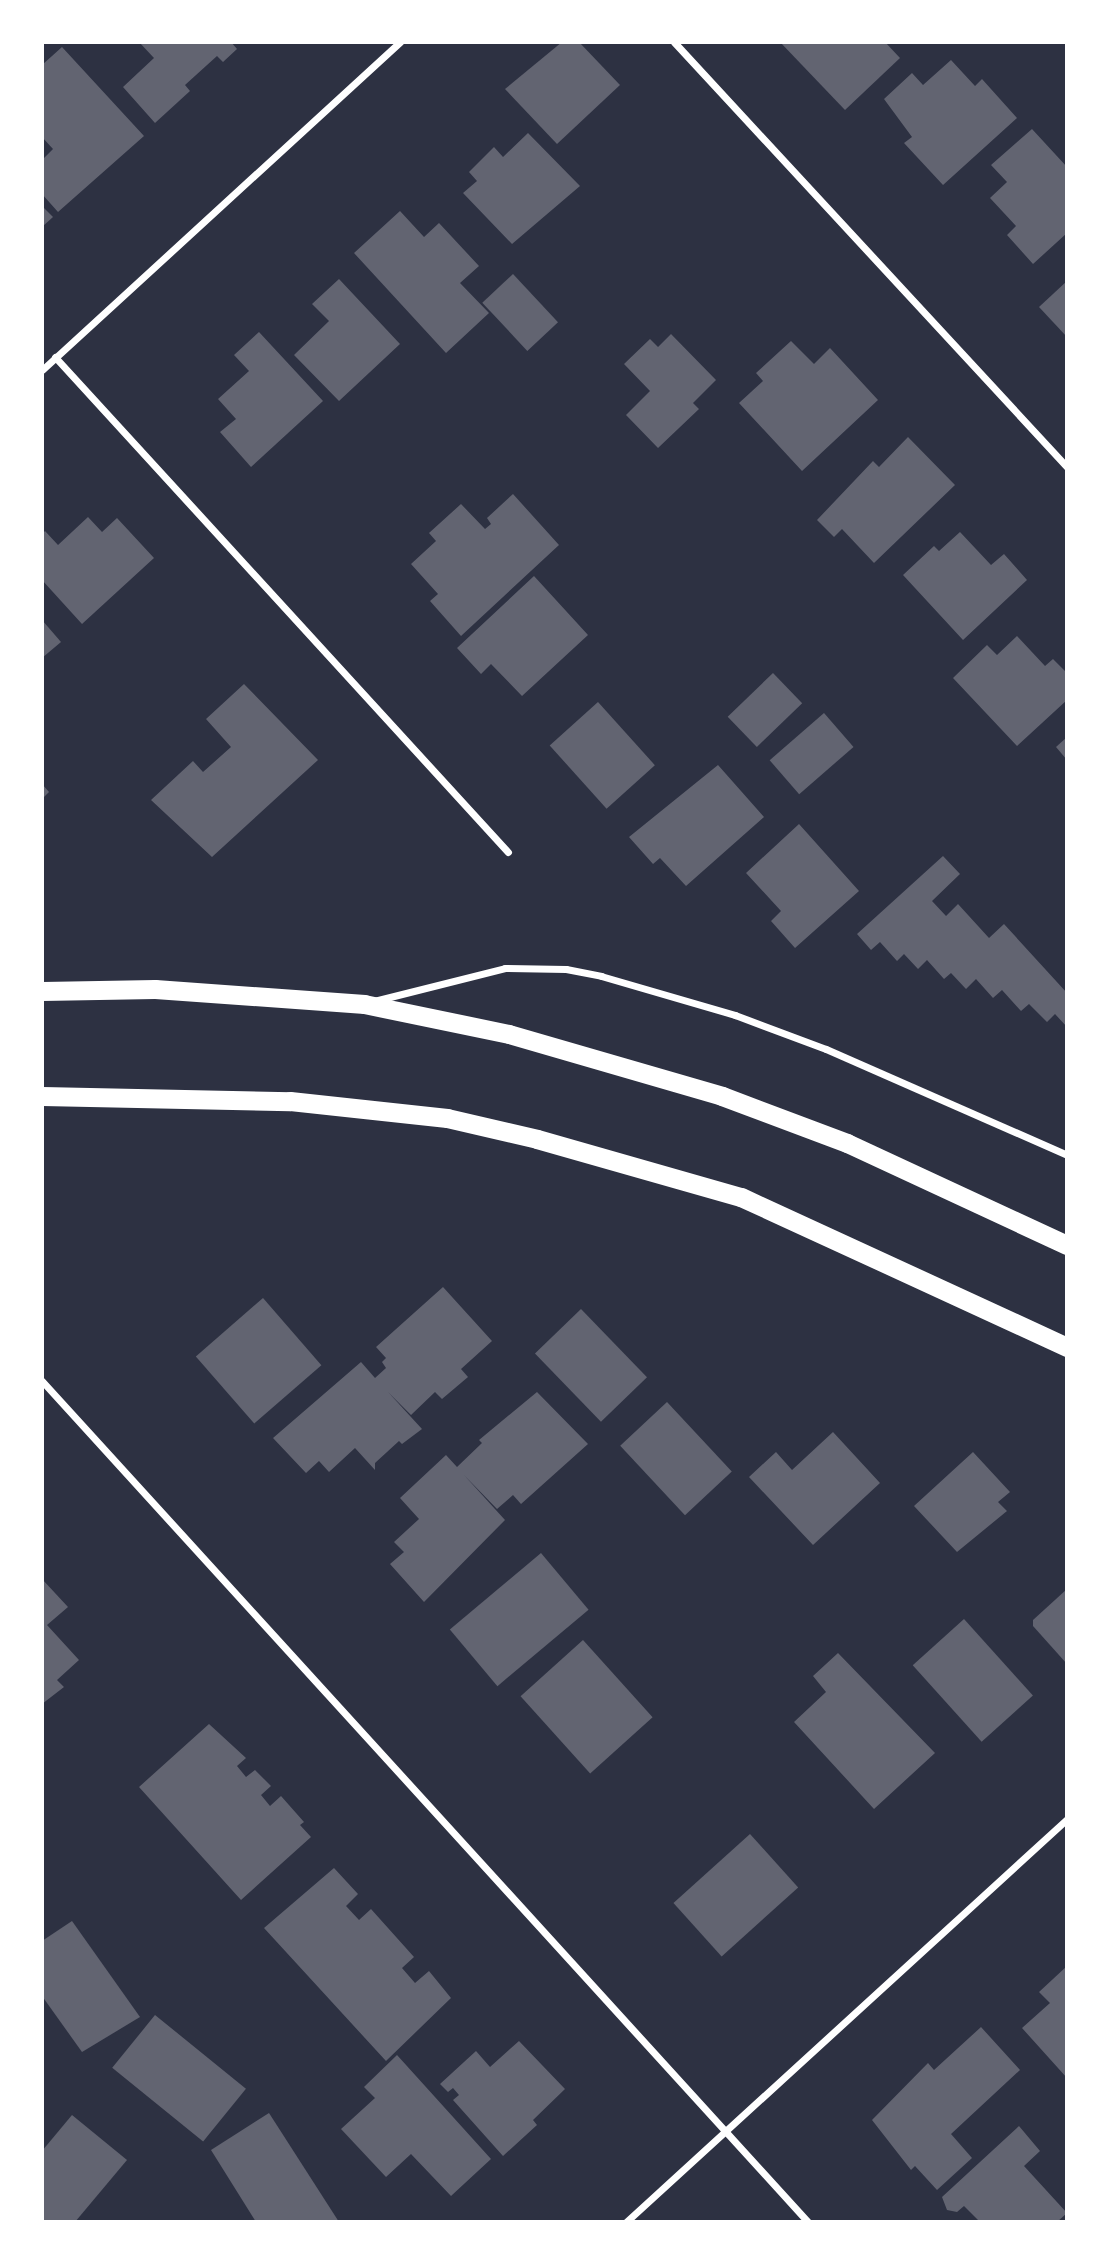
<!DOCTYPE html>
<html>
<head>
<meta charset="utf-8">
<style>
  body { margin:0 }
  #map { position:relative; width:1109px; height:2264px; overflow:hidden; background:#2d3142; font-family:Inter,sans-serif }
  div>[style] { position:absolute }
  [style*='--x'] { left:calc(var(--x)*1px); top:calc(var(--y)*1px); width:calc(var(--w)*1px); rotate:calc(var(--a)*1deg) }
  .building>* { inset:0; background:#626471; transform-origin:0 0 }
  .minor>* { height:7px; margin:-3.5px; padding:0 3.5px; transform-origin:3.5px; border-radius:3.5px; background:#fff }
  .trunk>* { height:19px; margin:-9.5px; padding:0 9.5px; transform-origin:9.5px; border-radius:9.5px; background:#fff }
  span { translate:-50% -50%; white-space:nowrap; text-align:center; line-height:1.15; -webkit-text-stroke:5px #fff; paint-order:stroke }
  .frame { position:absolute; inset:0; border:44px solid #fff; pointer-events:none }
</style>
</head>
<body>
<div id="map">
  <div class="building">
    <div style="clip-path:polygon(139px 42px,231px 42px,237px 49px,223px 62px,217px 56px,185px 85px,190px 91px,155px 123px,123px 87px,154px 58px)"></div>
    <div style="clip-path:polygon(562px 42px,579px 42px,620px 85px,557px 144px,505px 89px)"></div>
    <div style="clip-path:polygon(780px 42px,885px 42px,900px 58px,845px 110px)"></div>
    <div style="clip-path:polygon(62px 47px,144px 136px,58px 212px,42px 194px,42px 160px,53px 149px,42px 137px,42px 65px)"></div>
    <div style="clip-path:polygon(951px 60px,975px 86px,982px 79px,1017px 118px,943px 185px,904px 143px,912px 137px,884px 99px,912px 73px,923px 85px)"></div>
    <div style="clip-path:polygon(1032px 129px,1067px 167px,1067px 233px,1033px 264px,1007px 235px,1016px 226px,990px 198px,1007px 182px,991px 165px)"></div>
    <div style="clip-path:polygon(528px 133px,580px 186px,512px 244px,463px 193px,477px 181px,469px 172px,494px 147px,503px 157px)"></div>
    <div style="clip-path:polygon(42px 206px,53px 217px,42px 227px)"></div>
    <div style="clip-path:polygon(400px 211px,424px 237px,439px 223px,479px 266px,460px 283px,489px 313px,446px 353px,354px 253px)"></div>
    <div style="left:513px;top:274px;width:66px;height:42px;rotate:47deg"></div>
    <div style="clip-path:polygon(339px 279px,400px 344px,339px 401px,294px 355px,329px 321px,312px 304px)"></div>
    <div style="clip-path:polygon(1067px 281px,1067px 337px,1039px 307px)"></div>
    <div style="clip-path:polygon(259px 332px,323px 401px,251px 467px,220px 432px,236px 419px,218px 399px,249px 371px,234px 355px)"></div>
    <div style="clip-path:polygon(671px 334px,716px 380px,693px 403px,699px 409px,658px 448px,626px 415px,650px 391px,624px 364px,650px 339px,658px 347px)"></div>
    <div style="clip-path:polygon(791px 341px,814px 364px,830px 348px,878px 400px,802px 471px,739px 403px,763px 381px,756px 373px)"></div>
    <div style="clip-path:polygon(908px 437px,955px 485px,874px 563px,842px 529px,834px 537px,817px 520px,873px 461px,879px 467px)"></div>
    <div style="clip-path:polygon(513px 494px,559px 545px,461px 636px,430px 601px,438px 594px,411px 564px,436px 541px,429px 533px,461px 504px,485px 529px,491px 524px,487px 518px)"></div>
    <div style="clip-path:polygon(88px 517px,102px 532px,117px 518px,154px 558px,82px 624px,42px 580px,42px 534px,45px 531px,58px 545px)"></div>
    <div style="clip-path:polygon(960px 532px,991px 565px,1004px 554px,1027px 580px,963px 640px,903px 575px,934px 546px,939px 551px)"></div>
    <div style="clip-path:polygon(534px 576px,588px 635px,522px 696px,491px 664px,481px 674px,457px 648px)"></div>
    <div style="clip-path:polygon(42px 620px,61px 642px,42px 658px)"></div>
    <div style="clip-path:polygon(1017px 636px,1045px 666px,1053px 659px,1067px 673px,1067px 700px,1017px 746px,953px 678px,987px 645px,997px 655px)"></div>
    <div style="left:773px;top:673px;width:42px;height:63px;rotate:46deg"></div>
    <div style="clip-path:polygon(244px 684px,318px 760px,212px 857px,151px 800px,193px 761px,203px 772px,231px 747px,206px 719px)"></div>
    <div style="left:598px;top:702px;width:85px;height:65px;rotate:48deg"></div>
    <div style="left:824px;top:713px;width:45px;height:72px;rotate:49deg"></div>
    <div style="clip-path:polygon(1067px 737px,1067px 760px,1056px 747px)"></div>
    <div style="clip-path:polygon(718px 765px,764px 817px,686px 886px,660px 858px,653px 864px,629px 837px)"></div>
    <div style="clip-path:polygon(42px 784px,49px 792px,42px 799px)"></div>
    <div style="clip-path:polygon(799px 824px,859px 891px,795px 948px,771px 921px,781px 911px,746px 873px)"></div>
    <div style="clip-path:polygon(943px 856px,960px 874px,932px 901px,946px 916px,958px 904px,989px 938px,1004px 924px,1067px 993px,1067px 1027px,1055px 1014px,1047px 1022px,1029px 1004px,1021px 1011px,1002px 990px,993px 998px,976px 979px,966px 989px,951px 973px,944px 979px,927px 960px,918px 969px,904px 954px,897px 961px,880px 942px,871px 950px,857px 934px)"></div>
    <div style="clip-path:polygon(443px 1287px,492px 1341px,461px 1369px,468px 1377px,442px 1399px,435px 1392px,411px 1415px,388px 1392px,422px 1429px,402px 1444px,399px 1441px,375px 1463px,375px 1470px,355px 1448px,329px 1472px,319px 1461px,306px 1473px,273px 1438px,361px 1362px,375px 1378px,386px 1368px,382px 1362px,386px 1358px,376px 1347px)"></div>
    <div style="left:263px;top:1298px;width:89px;height:89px;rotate:49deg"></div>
    <div style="left:581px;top:1309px;width:95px;height:64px;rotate:46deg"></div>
    <div style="clip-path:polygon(537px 1392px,588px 1444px,521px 1504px,513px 1495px,497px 1509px,464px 1475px,505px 1520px,424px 1602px,390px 1564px,404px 1552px,394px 1542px,419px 1519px,400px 1498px,446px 1455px,457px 1467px,482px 1443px,479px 1440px)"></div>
    <div style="left:667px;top:1402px;width:95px;height:64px;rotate:47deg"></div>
    <div style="clip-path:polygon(833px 1432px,880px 1483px,813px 1545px,749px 1477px,776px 1452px,792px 1470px)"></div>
    <div style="clip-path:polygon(973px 1452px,1010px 1492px,998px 1502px,1007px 1511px,957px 1552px,914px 1506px)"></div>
    <div style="left:541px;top:1553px;width:74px;height:119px;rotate:50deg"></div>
    <div style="clip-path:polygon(42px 1579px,68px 1607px,47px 1625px,79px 1660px,57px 1680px,64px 1687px,42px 1704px)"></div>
    <div style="clip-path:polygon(1067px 1589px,1067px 1664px,1033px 1626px,1033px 1620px)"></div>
    <div style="left:964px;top:1619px;width:103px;height:69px;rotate:48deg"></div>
    <div style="left:583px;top:1640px;width:104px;height:84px;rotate:48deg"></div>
    <div style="clip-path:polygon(838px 1653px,935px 1753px,874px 1809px,794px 1722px,826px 1692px,813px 1676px)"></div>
    <div style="clip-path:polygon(209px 1724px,246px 1758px,237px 1766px,246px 1777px,255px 1770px,271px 1786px,261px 1795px,270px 1806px,281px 1796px,304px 1822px,300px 1825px,311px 1837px,241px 1900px,139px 1787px)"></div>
    <div style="left:750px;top:1834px;width:72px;height:103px;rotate:48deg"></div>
    <div style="clip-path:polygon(334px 1868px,358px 1894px,346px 1906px,359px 1920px,371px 1909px,414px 1957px,402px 1968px,415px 1983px,429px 1971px,451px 1998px,386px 2061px,264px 1928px)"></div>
    <div style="clip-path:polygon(72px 1921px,140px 2017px,82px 2052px,42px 1996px,42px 1941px)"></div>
    <div style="clip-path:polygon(1067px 1966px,1067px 2078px,1022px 2028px,1050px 2003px,1039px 1992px)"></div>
    <div style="left:155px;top:2015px;width:117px;height:68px;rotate:39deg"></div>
    <div style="clip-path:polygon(981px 2027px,1020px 2070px,951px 2134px,972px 2158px,937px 2190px,915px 2166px,911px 2170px,872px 2120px,928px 2063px,934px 2070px)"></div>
    <div style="clip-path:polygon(519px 2041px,565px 2089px,533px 2120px,537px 2125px,503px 2156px,453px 2100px,459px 2095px,453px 2088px,448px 2092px,440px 2084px,476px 2051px,490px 2067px)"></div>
    <div style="clip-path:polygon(397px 2055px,491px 2159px,451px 2196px,411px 2154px,386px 2177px,341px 2129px,375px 2098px,364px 2087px)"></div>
    <div style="clip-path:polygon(269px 2113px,339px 2222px,256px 2222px,211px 2150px)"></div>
    <div style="clip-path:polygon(72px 2115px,127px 2160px,75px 2222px,42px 2222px,42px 2151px)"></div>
    <div style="clip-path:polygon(1019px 2126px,1040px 2151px,1024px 2166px,1067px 2213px,1057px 2222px,980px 2222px,964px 2206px,957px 2212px,947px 2210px,942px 2197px)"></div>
  </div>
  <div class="minor">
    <div style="--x:674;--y:42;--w:579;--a:47.24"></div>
    <div style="--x:55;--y:357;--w:671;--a:47.54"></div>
    <div style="--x:42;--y:370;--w:486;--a:-42.5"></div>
    <div style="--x:374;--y:1001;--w:135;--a:-14.1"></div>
    <div style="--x:505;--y:968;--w:61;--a:0.9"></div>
    <div style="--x:566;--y:969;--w:36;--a:11"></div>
    <div style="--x:601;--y:976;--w:140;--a:16.2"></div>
    <div style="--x:735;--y:1015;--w:97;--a:20.5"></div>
    <div style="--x:826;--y:1049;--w:263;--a:23.7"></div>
    <div style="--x:42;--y:1381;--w:1138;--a:47.67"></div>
    <div style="--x:626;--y:2222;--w:597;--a:-42.42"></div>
  </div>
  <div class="trunk">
    <div style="--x:42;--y:991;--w:113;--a:-1"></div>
    <div style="--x:155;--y:989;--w:210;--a:4.1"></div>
    <div style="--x:364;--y:1004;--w:148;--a:11.7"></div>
    <div style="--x:509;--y:1034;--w:222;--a:16.2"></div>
    <div style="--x:722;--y:1096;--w:134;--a:20.6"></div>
    <div style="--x:847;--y:1143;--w:242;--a:24.9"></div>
    <div style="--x:42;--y:1096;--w:248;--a:1.2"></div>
    <div style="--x:290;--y:1101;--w:158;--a:6.2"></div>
    <div style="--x:447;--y:1118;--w:92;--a:13.1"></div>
    <div style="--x:537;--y:1139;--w:212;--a:15.9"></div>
    <div style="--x:741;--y:1197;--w:359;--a:24.7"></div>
  </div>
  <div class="frame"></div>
</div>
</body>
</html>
